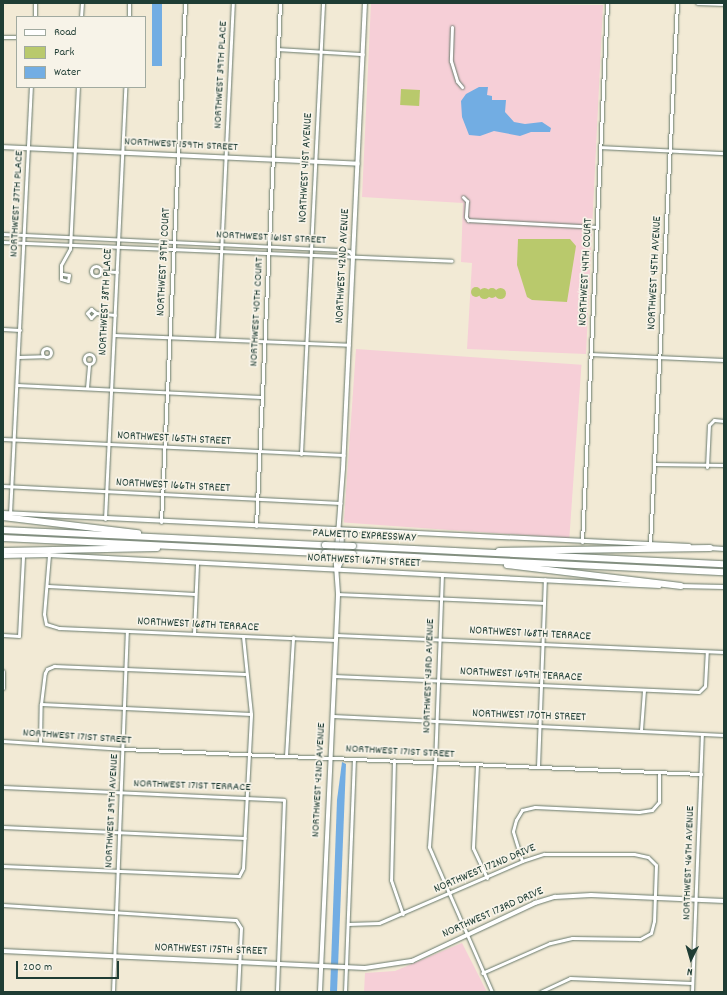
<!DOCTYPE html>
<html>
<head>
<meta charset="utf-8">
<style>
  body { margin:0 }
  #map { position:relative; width:727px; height:995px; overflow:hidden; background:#f2ead5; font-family:Dekko,sans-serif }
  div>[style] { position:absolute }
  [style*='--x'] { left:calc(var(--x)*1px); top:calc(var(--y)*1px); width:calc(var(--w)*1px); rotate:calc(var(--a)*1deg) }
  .built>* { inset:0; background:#f6cfd7; transform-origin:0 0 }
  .green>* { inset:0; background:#b9c96c; transform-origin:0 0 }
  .round { border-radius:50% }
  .water>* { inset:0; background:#72ade3; transform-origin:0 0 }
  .roads { filter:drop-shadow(0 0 1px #697a6c) drop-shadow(0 0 1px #697a6c) }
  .minor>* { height:3px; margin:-1.5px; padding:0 1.5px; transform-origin:1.5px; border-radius:1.5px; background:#fff }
  .minor>.ring { margin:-1.5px; padding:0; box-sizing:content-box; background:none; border:3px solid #fff; border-radius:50% }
  .tertiary>* { height:3.5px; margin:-1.75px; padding:0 1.75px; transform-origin:1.75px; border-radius:1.75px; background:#fff }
  .motorway>* { height:5.5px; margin:-2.75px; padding:0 2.75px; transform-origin:2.75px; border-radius:2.75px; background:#fff }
  .bridges { filter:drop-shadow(0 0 1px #697a6c) drop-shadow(0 0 1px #697a6c) }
  .motorway-bridge>* { height:5.5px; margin:-2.75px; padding:0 2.75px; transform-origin:2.75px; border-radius:2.75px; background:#fff }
  span { translate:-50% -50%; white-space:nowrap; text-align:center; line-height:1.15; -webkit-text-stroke:3.5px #f7f3e8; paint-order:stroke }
  .street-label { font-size:12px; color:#1f3d34 }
  .frame { position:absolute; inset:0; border:4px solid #1f3d34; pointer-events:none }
  .legend { position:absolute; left:16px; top:16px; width:130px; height:72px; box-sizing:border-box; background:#f7f3e8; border:1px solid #a1aaa0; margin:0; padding:5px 7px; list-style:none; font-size:12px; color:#1f3d34 }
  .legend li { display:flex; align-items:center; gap:8px; height:20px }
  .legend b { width:20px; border:1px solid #a1aaa0 }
  .north { position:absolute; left:671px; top:939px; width:40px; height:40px; -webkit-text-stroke:3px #f7f3e8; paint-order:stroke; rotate:185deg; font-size:11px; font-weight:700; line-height:16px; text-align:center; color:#1f3d34 }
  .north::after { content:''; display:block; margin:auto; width:14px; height:18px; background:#1f3d34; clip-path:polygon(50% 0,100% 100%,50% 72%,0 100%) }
  .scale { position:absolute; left:16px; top:961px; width:103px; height:18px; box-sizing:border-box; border:2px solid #1f3d34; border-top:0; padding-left:5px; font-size:12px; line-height:14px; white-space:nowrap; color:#1f3d34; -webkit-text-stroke:3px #f7f3e8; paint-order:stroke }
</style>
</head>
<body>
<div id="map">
  <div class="built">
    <div style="clip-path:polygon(371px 3px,603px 5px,586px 354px,467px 349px,472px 263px,461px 262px,463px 203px,362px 197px)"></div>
    <div style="left:356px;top:349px;width:226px;height:174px;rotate:4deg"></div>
    <div style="clip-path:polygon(462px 943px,487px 992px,364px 992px,365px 973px,395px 971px)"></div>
  </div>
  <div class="green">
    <div style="left:401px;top:89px;width:19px;height:16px;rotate:3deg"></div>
    <div style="clip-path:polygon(518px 239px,570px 239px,576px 246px,567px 302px,532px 300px,527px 297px,517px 265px)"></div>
    <div class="round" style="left:471px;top:287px;width:10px;height:10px"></div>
    <div class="round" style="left:478.5px;top:287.5px;width:11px;height:11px"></div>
    <div class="round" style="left:494.5px;top:287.5px;width:11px;height:11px"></div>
    <div class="round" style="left:487px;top:288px;width:10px;height:10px"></div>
  </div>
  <div class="water">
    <div style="left:152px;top:3px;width:10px;height:63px"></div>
    <div style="clip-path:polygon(479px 87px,488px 87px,487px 95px,492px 96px,492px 100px,506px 100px,505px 112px,514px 122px,525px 124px,542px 122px,551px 128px,550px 132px,531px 132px,520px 136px,494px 131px,480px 136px,469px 135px,462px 117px,461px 101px,466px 94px)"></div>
    <div style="clip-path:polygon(342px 762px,346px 764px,337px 992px,330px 992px,337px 800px)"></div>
  </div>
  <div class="roads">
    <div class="minor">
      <div style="--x:35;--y:17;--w:14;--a:-90"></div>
      <div style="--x:81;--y:17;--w:14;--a:-86"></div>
      <div style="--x:129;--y:17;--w:14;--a:-90"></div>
      <div style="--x:452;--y:27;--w:34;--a:92"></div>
      <div style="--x:451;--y:61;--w:21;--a:73"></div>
      <div style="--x:457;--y:81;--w:8;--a:50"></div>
      <div style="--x:3;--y:37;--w:14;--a:0"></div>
      <div style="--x:278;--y:49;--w:85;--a:3.4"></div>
      <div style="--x:600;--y:147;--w:124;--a:2.8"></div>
      <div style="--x:463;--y:197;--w:6;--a:45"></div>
      <div style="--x:467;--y:201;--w:16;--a:94"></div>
      <div style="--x:466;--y:217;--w:4;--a:56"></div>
      <div style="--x:468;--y:220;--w:129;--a:3.1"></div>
      <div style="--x:3;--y:234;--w:337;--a:2.7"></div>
      <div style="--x:340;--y:250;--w:9;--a:6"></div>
      <div style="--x:349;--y:251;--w:6;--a:51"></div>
      <div style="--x:3;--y:242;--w:449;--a:2.4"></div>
      <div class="ring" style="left:91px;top:266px;width:7px;height:7px"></div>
      <div style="--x:101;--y:271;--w:16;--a:4"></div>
      <div style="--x:63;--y:274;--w:6;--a:9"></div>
      <div style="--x:69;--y:275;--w:6;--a:99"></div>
      <div style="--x:68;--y:281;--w:7;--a:-164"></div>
      <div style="--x:61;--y:279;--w:14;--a:-90"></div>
      <div style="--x:61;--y:265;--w:18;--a:-61"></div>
      <div style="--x:70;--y:249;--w:162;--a:-87.2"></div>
      <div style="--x:96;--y:313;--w:7;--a:135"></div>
      <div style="--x:91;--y:318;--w:6;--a:-129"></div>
      <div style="--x:87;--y:313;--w:6;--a:-45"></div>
      <div style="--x:91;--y:309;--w:6;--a:39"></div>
      <div style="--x:96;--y:313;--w:19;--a:6"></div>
      <div style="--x:3;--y:329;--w:17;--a:3"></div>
      <div style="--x:114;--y:335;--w:235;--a:2.4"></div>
      <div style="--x:217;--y:339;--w:336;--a:-87.3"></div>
      <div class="ring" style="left:42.5px;top:348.5px;width:6px;height:6px"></div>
      <div style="--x:590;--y:354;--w:134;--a:2.6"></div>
      <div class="ring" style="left:84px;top:354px;width:7px;height:7px"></div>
      <div style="--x:18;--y:357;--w:25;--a:-2"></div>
      <div style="--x:17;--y:385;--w:244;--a:2.8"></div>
      <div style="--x:87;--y:388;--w:24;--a:-85"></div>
      <div style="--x:3;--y:439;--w:341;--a:2.7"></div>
      <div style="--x:301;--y:454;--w:452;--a:-87.2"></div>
      <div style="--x:654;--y:464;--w:70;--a:0.8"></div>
      <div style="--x:707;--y:467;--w:42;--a:-87.3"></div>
      <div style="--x:709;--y:425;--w:7;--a:-45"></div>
      <div style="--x:714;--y:420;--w:10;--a:6"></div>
      <div style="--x:3;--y:486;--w:338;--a:2.9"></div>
      <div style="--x:10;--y:514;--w:428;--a:-87.2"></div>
      <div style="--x:105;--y:519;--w:432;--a:-87.3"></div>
      <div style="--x:161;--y:522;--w:520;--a:-87.35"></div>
      <div style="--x:256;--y:526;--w:524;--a:-87.37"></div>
      <div style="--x:582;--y:542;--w:540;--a:-87.34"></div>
      <div style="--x:650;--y:544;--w:542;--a:-87.14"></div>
      <div style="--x:49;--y:555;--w:59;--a:94.8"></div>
      <div style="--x:44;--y:614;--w:10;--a:79"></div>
      <div style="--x:46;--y:624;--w:14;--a:17"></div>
      <div style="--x:59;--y:628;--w:277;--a:2.5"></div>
      <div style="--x:442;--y:574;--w:189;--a:92.1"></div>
      <div style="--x:435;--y:763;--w:84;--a:94.1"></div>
      <div style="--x:429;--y:847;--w:158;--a:66.5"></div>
      <div style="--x:48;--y:586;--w:147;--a:3.1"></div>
      <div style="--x:338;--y:594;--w:206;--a:2.5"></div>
      <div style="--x:194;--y:633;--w:70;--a:-87.5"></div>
      <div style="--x:3;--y:635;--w:16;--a:4"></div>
      <div style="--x:19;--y:636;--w:79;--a:-87.1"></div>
      <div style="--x:336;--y:635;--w:388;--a:2.5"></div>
      <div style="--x:3;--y:671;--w:17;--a:90"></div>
      <div style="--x:334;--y:676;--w:365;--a:2.5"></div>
      <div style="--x:699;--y:692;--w:8;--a:-45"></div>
      <div style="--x:705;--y:686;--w:34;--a:-87"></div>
      <div style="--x:41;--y:704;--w:210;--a:2.7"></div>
      <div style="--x:333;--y:716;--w:391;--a:2.8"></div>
      <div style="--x:641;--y:730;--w:40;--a:-85.7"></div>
      <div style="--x:3;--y:741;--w:121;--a:3.8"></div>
      <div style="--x:124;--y:749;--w:578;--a:2.48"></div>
      <div style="--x:40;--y:743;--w:39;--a:-89"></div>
      <div style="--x:41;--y:704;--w:31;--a:-83"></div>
      <div style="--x:45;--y:673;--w:4;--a:-63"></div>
      <div style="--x:47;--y:669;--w:8;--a:-23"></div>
      <div style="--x:54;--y:666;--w:191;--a:2.4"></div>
      <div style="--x:286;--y:756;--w:119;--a:-86.6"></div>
      <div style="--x:394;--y:760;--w:120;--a:91.4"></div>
      <div style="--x:391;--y:880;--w:36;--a:71"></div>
      <div style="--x:477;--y:765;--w:83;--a:92.8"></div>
      <div style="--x:473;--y:848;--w:33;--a:65"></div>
      <div style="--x:538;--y:767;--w:188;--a:-87.9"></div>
      <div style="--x:3;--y:787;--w:281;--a:2.6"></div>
      <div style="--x:284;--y:800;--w:192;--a:92.1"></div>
      <div style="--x:3;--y:827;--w:242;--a:2.6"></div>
      <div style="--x:522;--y:861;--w:31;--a:-107"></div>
      <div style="--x:513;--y:831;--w:11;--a:-75"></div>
      <div style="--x:516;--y:820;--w:12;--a:-59"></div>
      <div style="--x:522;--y:810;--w:13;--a:-13"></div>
      <div style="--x:535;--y:807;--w:104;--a:2.8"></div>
      <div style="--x:639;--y:812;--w:13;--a:-9"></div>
      <div style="--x:652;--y:810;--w:11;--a:-49"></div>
      <div style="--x:659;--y:802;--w:28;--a:-90"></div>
      <div style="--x:3;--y:866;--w:236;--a:2.4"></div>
      <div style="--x:239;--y:876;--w:9;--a:-63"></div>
      <div style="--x:243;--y:868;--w:154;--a:-87"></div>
      <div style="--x:251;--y:714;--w:78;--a:-95.9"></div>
      <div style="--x:3;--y:905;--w:233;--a:3.7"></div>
      <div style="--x:236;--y:920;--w:9;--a:58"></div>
      <div style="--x:241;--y:928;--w:64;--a:92.7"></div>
      <div style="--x:348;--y:924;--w:31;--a:-2"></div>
      <div style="--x:379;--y:923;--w:156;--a:-23.4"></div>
      <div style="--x:522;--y:861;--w:23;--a:-18"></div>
      <div style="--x:544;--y:854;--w:90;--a:0"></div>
      <div style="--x:634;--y:854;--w:14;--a:12"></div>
      <div style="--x:648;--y:857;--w:11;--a:45"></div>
      <div style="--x:656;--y:865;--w:56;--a:92"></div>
      <div style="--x:654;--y:921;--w:12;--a:104"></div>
      <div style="--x:651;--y:933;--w:13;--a:151"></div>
      <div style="--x:640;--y:939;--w:68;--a:-179.2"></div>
      <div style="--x:572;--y:938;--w:23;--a:167"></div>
      <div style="--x:550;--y:943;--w:74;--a:156.2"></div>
      <div style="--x:113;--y:992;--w:361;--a:-87.8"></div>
      <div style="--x:345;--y:992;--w:233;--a:-87.8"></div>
      <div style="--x:540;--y:992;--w:33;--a:-25"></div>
      <div style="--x:570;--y:978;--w:122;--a:2.3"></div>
      <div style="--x:692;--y:992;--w:258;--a:-87.8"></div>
    </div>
    <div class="tertiary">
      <div style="--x:698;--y:3;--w:26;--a:2"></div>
      <div style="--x:3;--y:147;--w:355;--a:2.7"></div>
      <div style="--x:3;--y:513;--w:687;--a:2.75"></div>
      <div style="--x:709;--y:548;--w:15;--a:4"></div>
      <div style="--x:3;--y:556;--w:46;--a:-1.2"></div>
      <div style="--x:49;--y:555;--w:611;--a:2.91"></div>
      <div style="--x:338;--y:569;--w:8;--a:-67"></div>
      <div style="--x:341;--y:562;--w:25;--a:-88"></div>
      <div style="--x:342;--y:537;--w:7;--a:-106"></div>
      <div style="--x:679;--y:586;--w:45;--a:1.3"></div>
      <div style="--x:3;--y:951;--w:362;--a:2.7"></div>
      <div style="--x:365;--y:968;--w:48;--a:-8.5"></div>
      <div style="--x:412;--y:961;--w:136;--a:-25.2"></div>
      <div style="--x:535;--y:903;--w:21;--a:-17"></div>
      <div style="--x:555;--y:897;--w:36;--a:-3"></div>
      <div style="--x:591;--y:895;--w:133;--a:2.6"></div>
      <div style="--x:320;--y:992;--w:398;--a:-87.4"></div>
      <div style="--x:338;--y:594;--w:32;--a:-94"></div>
      <div style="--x:336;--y:562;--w:93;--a:-85.7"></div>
      <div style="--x:343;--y:469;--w:467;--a:-87.3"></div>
    </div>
    <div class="motorway">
      <div style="--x:3;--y:517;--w:136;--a:6.8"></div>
      <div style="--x:3;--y:530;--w:322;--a:2.7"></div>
      <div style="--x:3;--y:538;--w:322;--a:2.7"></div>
      <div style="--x:353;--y:546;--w:371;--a:2.8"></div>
      <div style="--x:3;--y:551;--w:154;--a:-1.1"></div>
      <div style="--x:499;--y:551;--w:211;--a:-0.8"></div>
      <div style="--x:353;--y:554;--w:371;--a:2.8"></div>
      <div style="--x:507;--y:565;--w:175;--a:6.9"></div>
    </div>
  </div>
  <div class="bridges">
    <div class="motorway-bridge">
      <div style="--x:325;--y:545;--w:28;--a:2"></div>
      <div style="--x:325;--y:553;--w:28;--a:2"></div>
    </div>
  </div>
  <div class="street-label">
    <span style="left:221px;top:75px;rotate:-87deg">NORTHWEST 39TH PLACE</span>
    <span style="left:181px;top:145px;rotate:3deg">NORTHWEST 159TH STREET</span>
    <span style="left:306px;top:168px;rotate:-87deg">NORTHWEST 41ST AVENUE</span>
    <span style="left:17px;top:204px;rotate:-87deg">NORTHWEST 37TH PLACE</span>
    <span style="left:271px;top:238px;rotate:3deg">NORTHWEST 161ST STREET</span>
    <span style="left:164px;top:262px;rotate:-87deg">NORTHWEST 39TH COURT</span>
    <span style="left:343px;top:266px;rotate:-87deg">NORTHWEST 42ND AVENUE</span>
    <span style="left:586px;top:272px;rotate:-87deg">NORTHWEST 44TH COURT</span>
    <span style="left:655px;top:273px;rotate:-87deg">NORTHWEST 45TH AVENUE</span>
    <span style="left:106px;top:302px;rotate:-87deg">NORTHWEST 38TH PLACE</span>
    <span style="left:257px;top:312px;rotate:-87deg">NORTHWEST 40TH COURT</span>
    <span style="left:174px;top:439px;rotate:3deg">NORTHWEST 165TH STREET</span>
    <span style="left:173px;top:486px;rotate:3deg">NORTHWEST 166TH STREET</span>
    <span style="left:364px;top:536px;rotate:3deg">PALMETTO EXPRESSWAY</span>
    <span style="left:364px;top:561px;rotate:3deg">NORTHWEST 167TH STREET</span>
    <span style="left:198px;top:625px;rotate:3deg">NORTHWEST 168TH TERRACE</span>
    <span style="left:530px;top:634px;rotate:3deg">NORTHWEST 168TH TERRACE</span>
    <span style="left:521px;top:675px;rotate:3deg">NORTHWEST 169TH TERRACE</span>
    <span style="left:429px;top:676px;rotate:-88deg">NORTHWEST 43RD AVENUE</span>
    <span style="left:529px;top:716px;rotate:2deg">NORTHWEST 170TH STREET</span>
    <span style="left:77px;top:737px;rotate:4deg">NORTHWEST 171ST STREET</span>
    <span style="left:400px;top:752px;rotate:3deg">NORTHWEST 171ST STREET</span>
    <span style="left:319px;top:780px;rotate:-87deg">NORTHWEST 42ND AVENUE</span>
    <span style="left:192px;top:786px;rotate:2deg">NORTHWEST 171ST TERRACE</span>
    <span style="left:112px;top:811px;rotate:-87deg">NORTHWEST 39TH AVENUE</span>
    <span style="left:689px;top:863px;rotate:-88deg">NORTHWEST 46TH AVENUE</span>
    <span style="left:485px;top:869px;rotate:-23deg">NORTHWEST 172ND DRIVE</span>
    <span style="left:493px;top:913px;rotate:-24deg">NORTHWEST 173RD DRIVE</span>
    <span style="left:211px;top:950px;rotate:2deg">NORTHWEST 175TH STREET</span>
  </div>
  <div class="frame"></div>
  <ul class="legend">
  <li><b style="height:5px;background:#fff"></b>Road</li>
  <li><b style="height:11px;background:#b9c96c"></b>Park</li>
  <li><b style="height:11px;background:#72ade3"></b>Water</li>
  </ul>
  <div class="north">N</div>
  <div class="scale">200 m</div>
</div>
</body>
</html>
